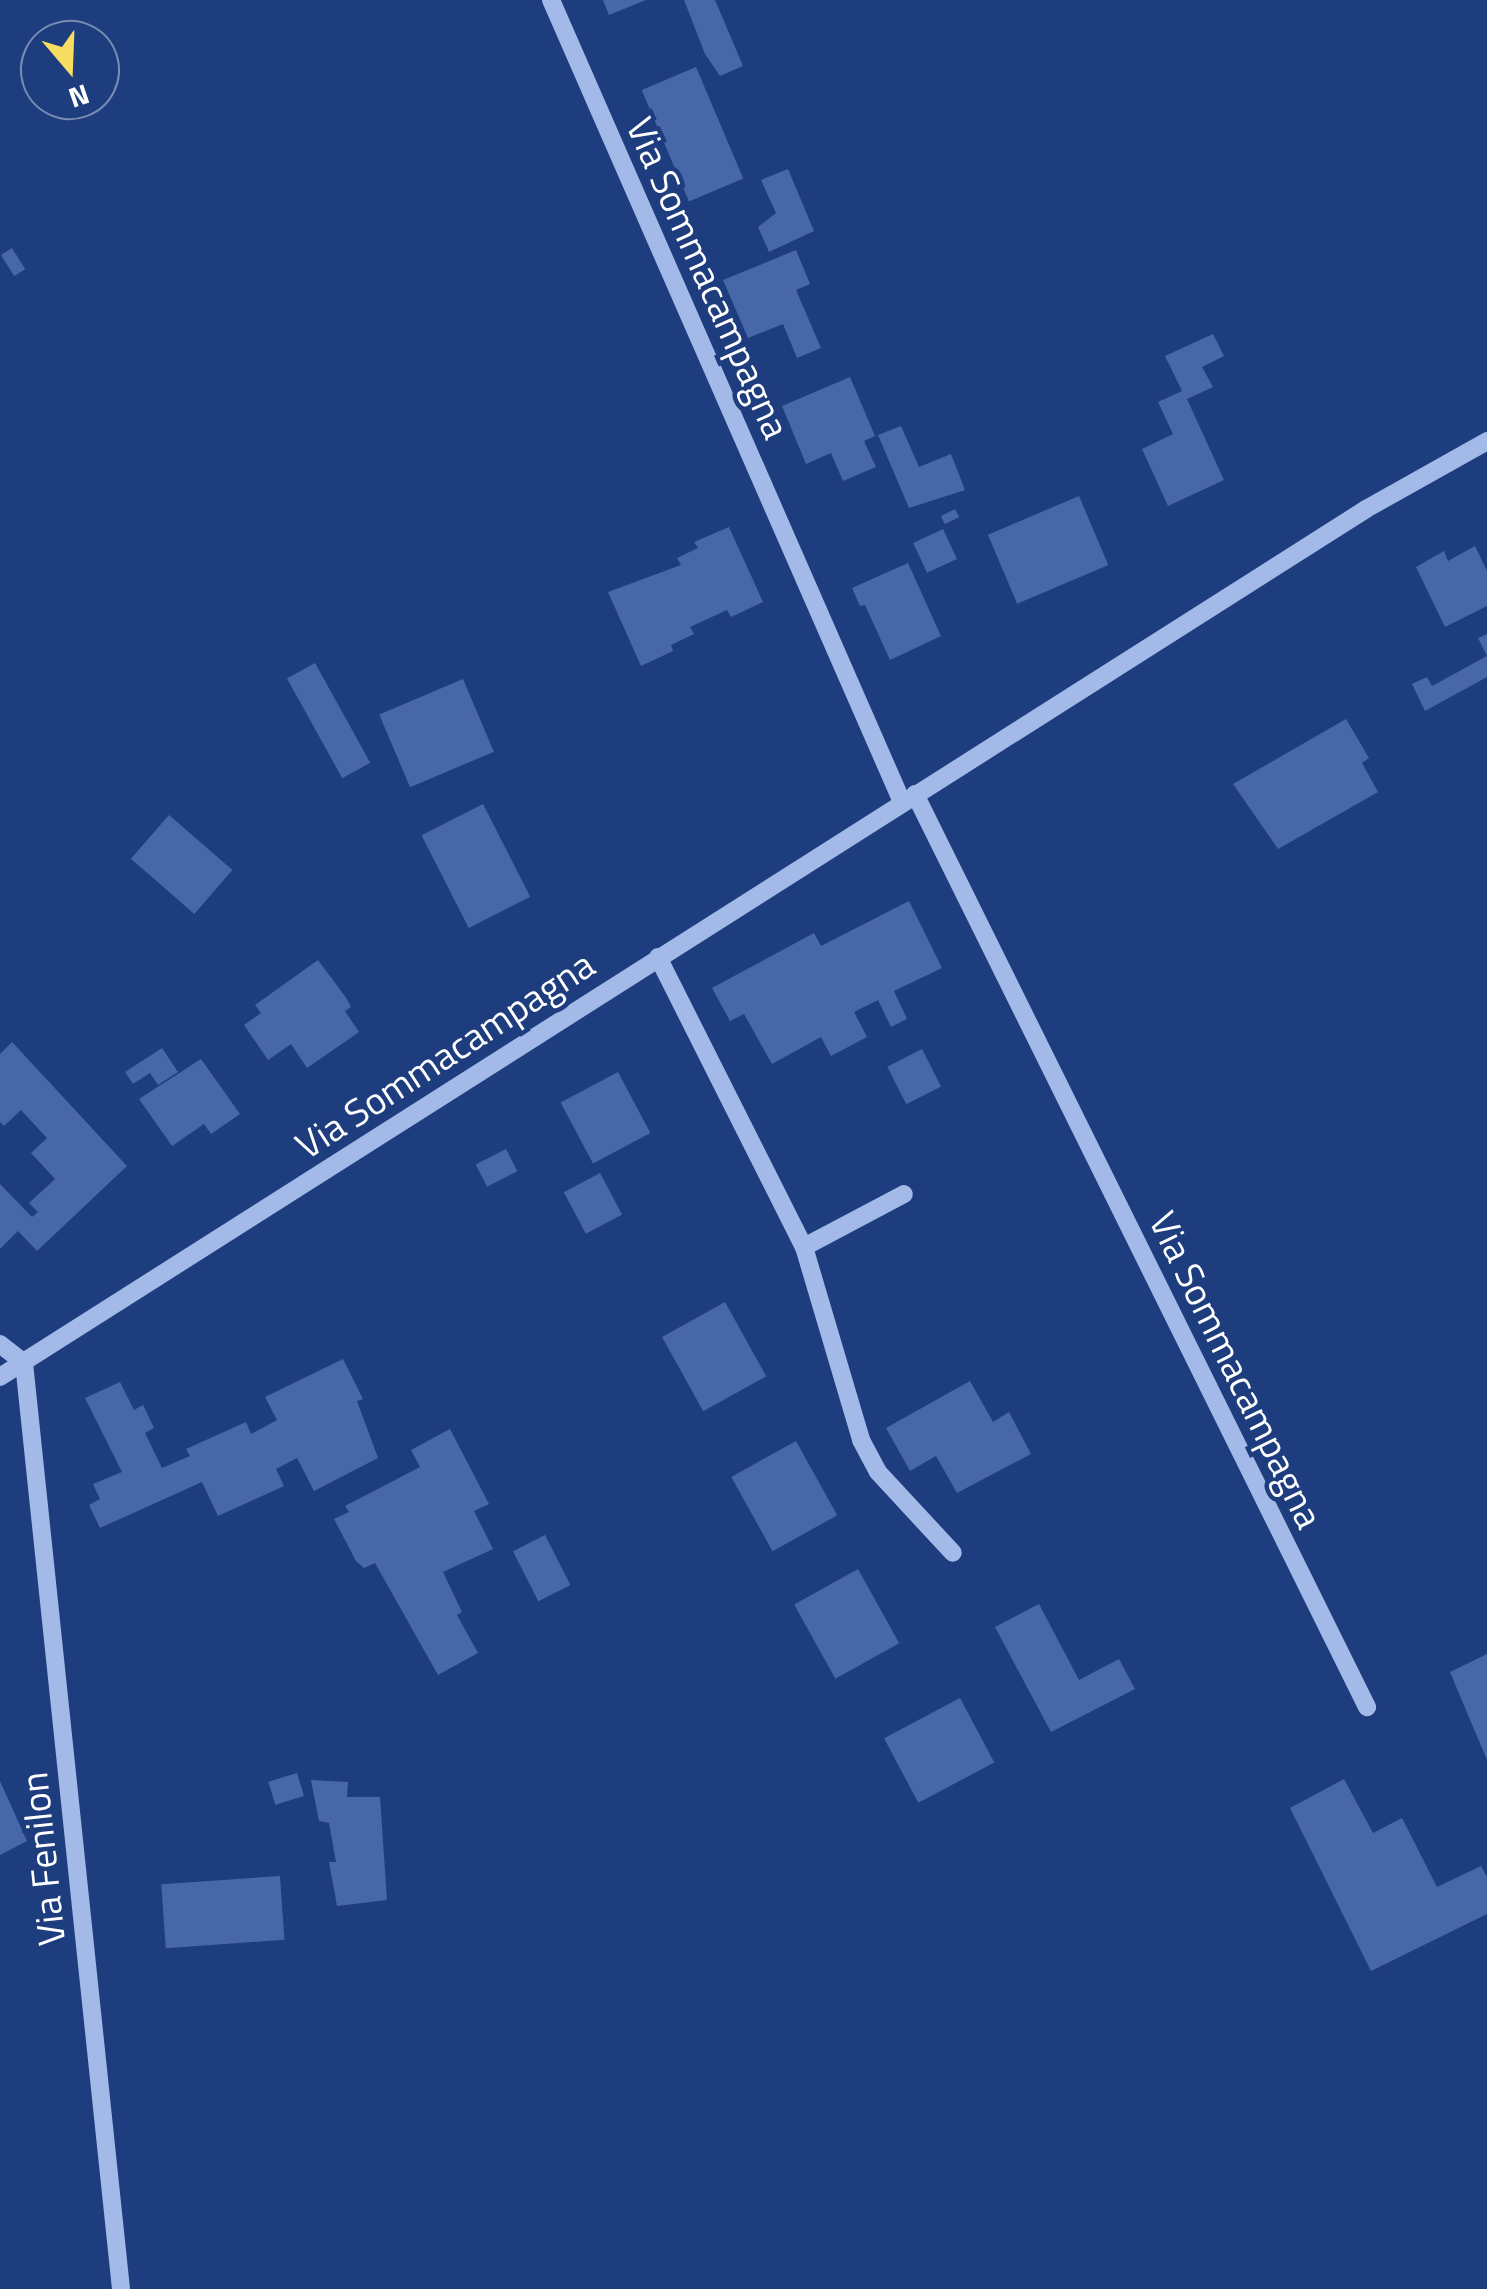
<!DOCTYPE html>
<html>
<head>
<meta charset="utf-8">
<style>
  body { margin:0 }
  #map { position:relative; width:1487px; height:2289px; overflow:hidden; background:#1e3d7f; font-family:"Titillium Web",sans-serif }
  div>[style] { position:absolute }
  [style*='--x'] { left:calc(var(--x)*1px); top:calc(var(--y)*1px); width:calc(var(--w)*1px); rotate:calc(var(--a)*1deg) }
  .building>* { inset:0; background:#4767a9; transform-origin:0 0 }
  .minor>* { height:18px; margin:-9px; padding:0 9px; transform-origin:9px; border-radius:9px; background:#a3bae8 }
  span { translate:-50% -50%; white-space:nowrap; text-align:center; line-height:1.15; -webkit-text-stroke:9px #1e3d7f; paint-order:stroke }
  .street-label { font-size:38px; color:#fff }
  .north { position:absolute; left:20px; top:20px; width:100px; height:100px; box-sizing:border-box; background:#1e3d7f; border:2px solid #788bb2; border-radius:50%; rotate:161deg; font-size:28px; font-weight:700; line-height:40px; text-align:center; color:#fff }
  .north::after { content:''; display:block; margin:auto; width:35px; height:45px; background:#f7dd62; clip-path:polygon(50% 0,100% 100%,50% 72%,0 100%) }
</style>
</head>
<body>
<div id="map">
  <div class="building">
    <div style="clip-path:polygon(603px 0,646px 0,609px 15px)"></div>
    <div style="clip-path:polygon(684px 0,715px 0,743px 66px,720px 76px,705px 54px)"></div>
    <div style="left:696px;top:67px;width:121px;height:59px;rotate:67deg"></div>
    <div style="clip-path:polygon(788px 169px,814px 231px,769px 252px,758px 227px,776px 213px,761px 180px)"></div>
    <div style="left:12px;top:248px;width:25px;height:13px;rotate:58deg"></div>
    <div style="clip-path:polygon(796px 250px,810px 284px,796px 290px,821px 348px,797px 358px,783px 324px,748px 338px,723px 280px)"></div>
    <div style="clip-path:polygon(1213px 334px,1224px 356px,1202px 367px,1213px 387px,1187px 399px,1224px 480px,1168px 506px,1142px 449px,1173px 434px,1158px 402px,1182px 391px,1165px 356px)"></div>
    <div style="clip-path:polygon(850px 377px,875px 436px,864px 441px,876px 467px,843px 481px,831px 453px,806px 464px,782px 406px)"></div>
    <div style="clip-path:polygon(901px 426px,919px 467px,951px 454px,965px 490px,909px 508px,878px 435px)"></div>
    <div style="left:1079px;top:496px;width:75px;height:99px;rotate:67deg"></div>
    <div style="left:955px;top:509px;width:9px;height:16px;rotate:63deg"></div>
    <div style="clip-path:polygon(729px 527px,763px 602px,731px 617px,727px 610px,690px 627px,694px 634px,671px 645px,673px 651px,641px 666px,608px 592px,681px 565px,677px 558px,698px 548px,694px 542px)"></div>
    <div style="left:943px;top:529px;width:33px;height:33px;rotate:65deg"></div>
    <div style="clip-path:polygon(1475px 546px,1487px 571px,1487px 606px,1445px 627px,1416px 567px,1444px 551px,1448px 561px)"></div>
    <div style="clip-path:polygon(908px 563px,941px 636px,890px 660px,865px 605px,860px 606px,852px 588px)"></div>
    <div style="clip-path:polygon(1487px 634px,1487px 677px,1425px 711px,1412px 684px,1427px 677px,1432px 686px,1487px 656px,1478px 638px)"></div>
    <div style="left:315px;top:663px;width:114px;height:32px;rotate:61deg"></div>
    <div style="left:463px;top:679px;width:79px;height:91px;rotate:67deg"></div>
    <div style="clip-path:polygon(1346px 719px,1369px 758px,1362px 763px,1378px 792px,1278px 849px,1233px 784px)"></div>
    <div style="left:483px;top:804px;width:104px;height:69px;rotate:63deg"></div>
    <div style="left:169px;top:815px;width:84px;height:58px;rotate:41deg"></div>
    <div style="clip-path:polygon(909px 901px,942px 968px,894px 991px,907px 1019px,891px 1027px,878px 1000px,854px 1012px,867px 1037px,831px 1056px,821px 1037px,772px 1064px,744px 1014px,730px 1021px,712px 988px,814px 933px,821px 946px)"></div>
    <div style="clip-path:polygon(318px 960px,347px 999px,351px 1007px,345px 1011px,359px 1032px,307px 1068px,291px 1044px,268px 1060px,244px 1025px,261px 1013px,255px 1005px)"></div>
    <div style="clip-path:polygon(12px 1042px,127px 1166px,37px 1251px,18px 1231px,0 1249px,0 1184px,32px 1217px,38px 1212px,29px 1203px,55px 1179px,31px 1153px,47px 1138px,21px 1110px,4px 1126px,0 1122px,0 1054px)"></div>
    <div style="clip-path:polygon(162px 1048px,178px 1072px,158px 1085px,150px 1073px,133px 1084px,125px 1072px)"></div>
    <div style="left:922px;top:1049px;width:42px;height:39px;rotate:63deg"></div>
    <div style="clip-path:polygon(201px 1059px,240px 1114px,211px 1134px,204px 1124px,172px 1146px,139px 1099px)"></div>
    <div style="left:618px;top:1072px;width:69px;height:65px;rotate:62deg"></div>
    <div style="left:506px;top:1149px;width:25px;height:34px;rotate:63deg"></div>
    <div style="left:600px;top:1173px;width:47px;height:41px;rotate:62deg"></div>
    <div style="left:725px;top:1302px;width:85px;height:72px;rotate:61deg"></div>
    <div style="clip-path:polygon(343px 1359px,363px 1399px,357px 1401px,378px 1458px,314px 1491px,297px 1458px,276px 1469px,284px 1486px,218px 1516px,202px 1482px,100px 1528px,89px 1505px,100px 1499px,93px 1484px,122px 1472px,85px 1398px,120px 1382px,134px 1410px,143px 1405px,154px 1428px,145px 1433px,162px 1468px,190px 1456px,186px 1449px,246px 1422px,251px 1434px,277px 1420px,265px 1397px)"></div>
    <div style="clip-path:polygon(970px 1381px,993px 1422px,1009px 1412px,1031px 1454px,957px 1493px,936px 1456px,910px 1471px,886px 1428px)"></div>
    <div style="clip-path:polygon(450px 1429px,489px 1504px,474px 1511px,493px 1549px,443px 1572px,462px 1612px,457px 1615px,478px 1653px,438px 1675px,375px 1563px,364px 1568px,356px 1561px,334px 1519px,349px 1512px,345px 1506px,420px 1467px,411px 1450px)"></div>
    <div style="left:796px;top:1441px;width:85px;height:74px;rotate:61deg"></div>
    <div style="left:545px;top:1535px;width:56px;height:36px;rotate:63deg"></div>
    <div style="left:858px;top:1569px;width:85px;height:73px;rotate:61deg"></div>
    <div style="clip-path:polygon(1039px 1604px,1079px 1680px,1119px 1659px,1135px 1689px,1051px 1732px,995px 1627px)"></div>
    <div style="clip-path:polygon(1487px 1654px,1487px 1760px,1450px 1672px)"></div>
    <div style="left:960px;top:1698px;width:73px;height:86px;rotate:62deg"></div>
    <div style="left:297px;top:1773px;width:24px;height:30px;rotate:73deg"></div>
    <div style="clip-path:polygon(1344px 1779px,1373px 1833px,1402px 1818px,1437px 1887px,1481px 1866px,1487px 1877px,1487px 1914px,1371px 1971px,1290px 1808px)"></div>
    <div style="clip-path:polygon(311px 1780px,348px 1782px,347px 1797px,380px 1797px,387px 1900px,337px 1906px,329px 1862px,336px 1862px,329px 1823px,319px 1821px)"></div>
    <div style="clip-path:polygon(0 1781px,27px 1841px,0 1855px)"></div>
    <div style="left:280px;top:1876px;width:64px;height:119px;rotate:86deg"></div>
  </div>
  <div class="minor">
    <div style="--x:551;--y:0;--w:875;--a:66.36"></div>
    <div style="--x:915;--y:794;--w:1019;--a:63.66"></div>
    <div style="--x:658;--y:957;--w:325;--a:63.3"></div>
    <div style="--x:804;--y:1247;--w:201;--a:73.5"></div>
    <div style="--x:861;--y:1440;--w:36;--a:62"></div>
    <div style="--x:878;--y:1472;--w:110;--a:47.2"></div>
    <div style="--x:804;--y:1247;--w:113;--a:-27.9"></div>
    <div style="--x:0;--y:1344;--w:31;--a:38"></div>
    <div style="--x:24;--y:1363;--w:931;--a:84.02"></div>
    <div style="--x:0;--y:1377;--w:1618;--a:-32.43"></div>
    <div style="--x:1366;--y:509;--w:139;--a:-29.3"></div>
  </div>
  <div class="street-label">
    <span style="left:708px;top:278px;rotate:66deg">Via Sommacampagna</span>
    <span style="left:445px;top:1055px;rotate:-33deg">Via Sommacampagna</span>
    <span style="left:1236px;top:1370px;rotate:64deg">Via Sommacampagna</span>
    <span style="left:43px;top:1859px;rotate:-96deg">Via Fenilon</span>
  </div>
  <div class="north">N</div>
</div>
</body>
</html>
